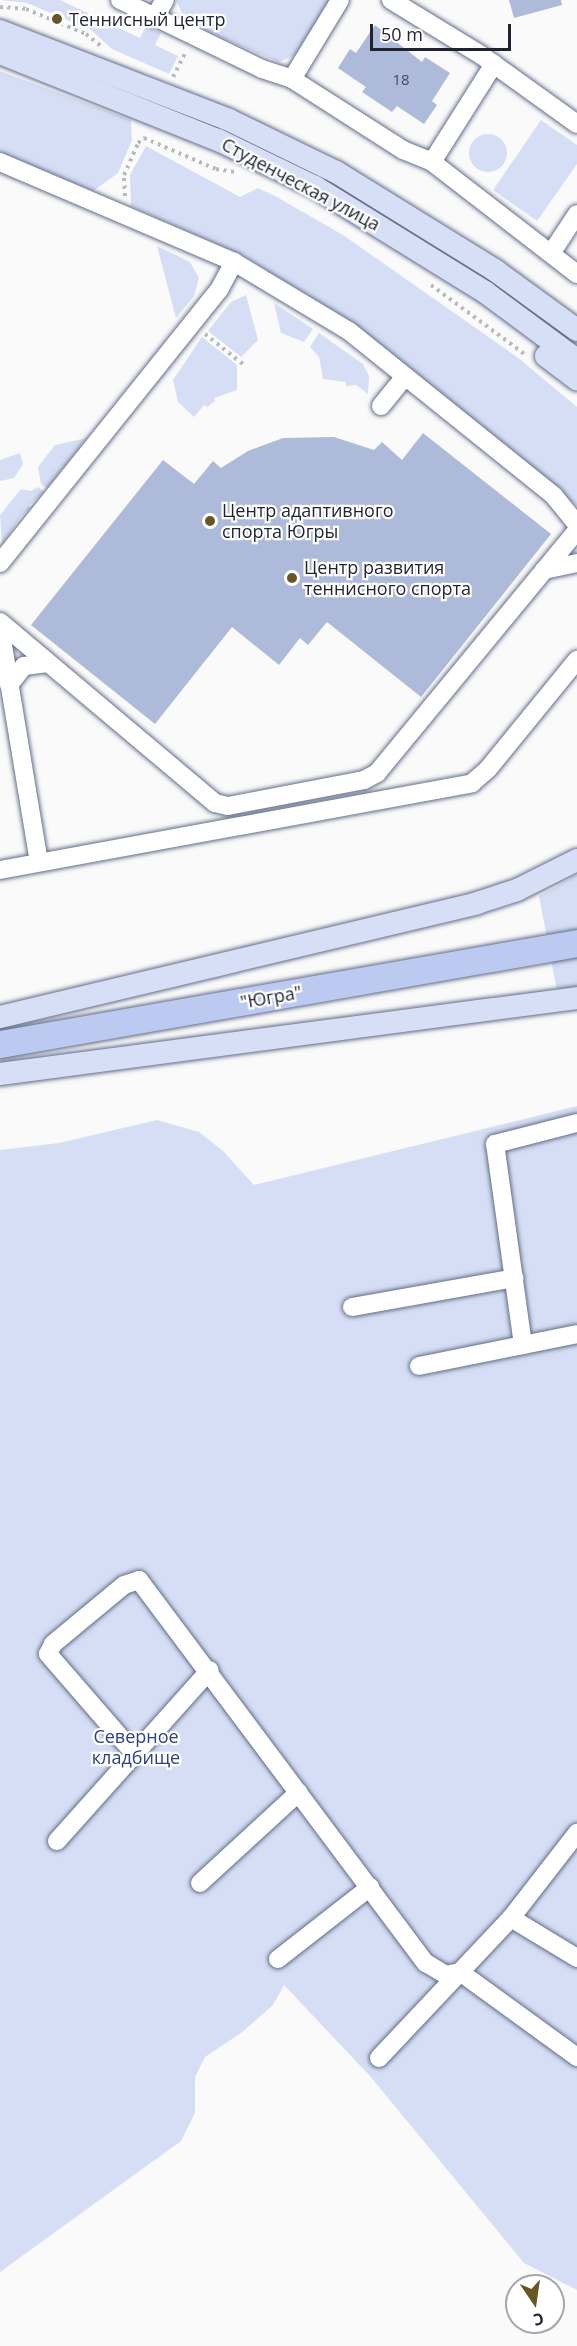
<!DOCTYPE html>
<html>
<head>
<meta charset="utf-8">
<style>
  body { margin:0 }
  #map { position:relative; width:577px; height:2346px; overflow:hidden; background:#fafafa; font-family:"Open Sans",sans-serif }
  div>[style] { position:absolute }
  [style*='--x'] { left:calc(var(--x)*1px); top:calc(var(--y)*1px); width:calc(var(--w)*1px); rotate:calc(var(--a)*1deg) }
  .green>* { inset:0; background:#d5def4 }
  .round { border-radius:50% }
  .building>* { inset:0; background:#aebada }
  .path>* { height:4px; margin-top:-2px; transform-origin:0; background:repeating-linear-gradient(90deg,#b8b9bd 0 3px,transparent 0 7.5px) }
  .roads { filter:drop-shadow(0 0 2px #626d8a) drop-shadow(0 0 2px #626d8a) }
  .minor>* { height:18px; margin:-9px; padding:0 9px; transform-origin:9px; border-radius:9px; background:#fff }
  .major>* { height:22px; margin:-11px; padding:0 11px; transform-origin:11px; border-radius:11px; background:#d7dff7 }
  .highway>* { height:27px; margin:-13.5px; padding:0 13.5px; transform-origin:13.5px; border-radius:13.5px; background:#bccaf1 }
  .dots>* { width:16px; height:16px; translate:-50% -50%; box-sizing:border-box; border:3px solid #fff; border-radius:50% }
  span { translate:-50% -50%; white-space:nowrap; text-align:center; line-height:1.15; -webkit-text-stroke:4.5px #fff; paint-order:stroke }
  .number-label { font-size:15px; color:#43495a }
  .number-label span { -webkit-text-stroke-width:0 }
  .poi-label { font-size:18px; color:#1f232f }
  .left { translate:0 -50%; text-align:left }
  .street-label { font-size:18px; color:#1f232f }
  .park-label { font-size:18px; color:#2e4181 }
  .north { position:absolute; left:505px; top:2274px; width:60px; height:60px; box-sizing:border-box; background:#fff; border:2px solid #a5a7ac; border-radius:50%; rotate:167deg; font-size:16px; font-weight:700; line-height:24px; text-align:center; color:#1f232f }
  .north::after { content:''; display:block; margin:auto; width:21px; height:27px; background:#695625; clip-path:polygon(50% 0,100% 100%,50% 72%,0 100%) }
  .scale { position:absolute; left:370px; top:24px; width:141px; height:27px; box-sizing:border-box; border:3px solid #1f232f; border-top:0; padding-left:8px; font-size:18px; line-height:21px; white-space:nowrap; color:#1f232f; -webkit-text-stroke:4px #fff; paint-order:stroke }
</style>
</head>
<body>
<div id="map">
  <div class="green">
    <div style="clip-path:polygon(0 0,60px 0,140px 38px,146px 26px,161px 33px,155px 45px,178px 56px,169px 74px,112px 49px,91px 30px,27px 3px)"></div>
    <div style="clip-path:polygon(176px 0,330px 0,295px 55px,278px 62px,186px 22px)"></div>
    <div style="clip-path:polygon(0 71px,131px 120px,132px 140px,118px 173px,93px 191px,0 152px)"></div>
    <div style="clip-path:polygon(541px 120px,577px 145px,577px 164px,537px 221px,493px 190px)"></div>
    <div class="round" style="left:469px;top:134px;width:38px;height:38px"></div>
    <div style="clip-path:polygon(146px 146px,240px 197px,258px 188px,275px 196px,343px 235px,517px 357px,577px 407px,577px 506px,359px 327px,244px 256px,131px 206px,130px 175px)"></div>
    <div style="clip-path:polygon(157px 246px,190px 262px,199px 278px,194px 296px,176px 318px)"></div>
    <div style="clip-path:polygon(246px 295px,258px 340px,241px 357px,208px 331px,231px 302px)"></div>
    <div style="clip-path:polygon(274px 303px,313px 329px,304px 342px,281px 333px)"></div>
    <div style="clip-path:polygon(319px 333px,363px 364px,369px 376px,368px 394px,356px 385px,346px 386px,346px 382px,323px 379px,319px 357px,310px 347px)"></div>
    <div style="clip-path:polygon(202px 337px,237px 365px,237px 390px,214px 398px,215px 401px,207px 407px,204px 405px,194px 417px,178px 402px,173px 380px)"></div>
    <div style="clip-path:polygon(87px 438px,47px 488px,41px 484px,38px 467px,55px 445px)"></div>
    <div style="clip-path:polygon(20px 453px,23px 464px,14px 478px,0 481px,0 460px)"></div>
    <div style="clip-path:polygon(38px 487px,44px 492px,29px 505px,31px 508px,21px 516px,2px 544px,0 515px,21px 489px,31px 491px)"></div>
    <div style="clip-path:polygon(577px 875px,577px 988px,557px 991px,539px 896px)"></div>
    <div style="clip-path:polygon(577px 1106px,577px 2290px,524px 2263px,370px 2076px,284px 1985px,273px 2005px,241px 2033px,205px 2057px,195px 2077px,195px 2113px,181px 2141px,0 2272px,0 1150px,59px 1143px,157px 1120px,199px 1132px,223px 1151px,254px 1185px)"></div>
  </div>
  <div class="building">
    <div style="clip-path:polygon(509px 0,561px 0,562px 5px,514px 18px)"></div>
    <div style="clip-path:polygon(375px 25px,422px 62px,425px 57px,450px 73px,432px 101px,437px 105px,424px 124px,397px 106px,392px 112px,362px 92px,366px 87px,338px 68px,350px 49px,356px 53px)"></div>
    <div style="clip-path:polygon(423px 433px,551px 534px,421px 697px,327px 622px,308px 645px,300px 638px,279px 665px,232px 627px,155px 724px,31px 625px,163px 460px,194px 484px,213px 461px,221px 468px,248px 451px,283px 438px,334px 437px,374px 450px,382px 442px,402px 460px)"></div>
  </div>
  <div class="path">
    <div style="--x:0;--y:7;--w:26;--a:4"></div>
    <div style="--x:26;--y:9;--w:65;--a:22.6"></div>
    <div style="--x:86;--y:34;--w:22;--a:39"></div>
    <div style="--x:173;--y:77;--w:29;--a:-63"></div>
    <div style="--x:144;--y:138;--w:78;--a:23.3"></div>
    <div style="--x:216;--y:169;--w:20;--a:9"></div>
    <div style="--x:125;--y:196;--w:21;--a:-93"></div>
    <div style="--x:124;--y:175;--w:35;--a:-66"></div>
    <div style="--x:138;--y:143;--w:9;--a:-36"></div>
    <div style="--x:431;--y:285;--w:118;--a:36.4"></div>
    <div style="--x:205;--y:334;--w:50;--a:38.5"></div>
  </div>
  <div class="roads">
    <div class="minor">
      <div style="--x:120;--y:0;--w:158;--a:25.9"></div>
      <div style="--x:262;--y:69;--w:32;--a:18"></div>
      <div style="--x:292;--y:79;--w:132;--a:32.6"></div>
      <div style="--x:403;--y:150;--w:31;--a:22"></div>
      <div style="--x:432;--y:162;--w:183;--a:37.7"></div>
      <div style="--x:391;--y:0;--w:105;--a:31.4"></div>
      <div style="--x:481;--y:55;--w:118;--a:35.7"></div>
      <div style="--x:154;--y:18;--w:21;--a:-59"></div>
      <div style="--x:292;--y:79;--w:92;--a:-58.7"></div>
      <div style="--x:0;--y:162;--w:254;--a:23.1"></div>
      <div style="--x:234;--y:262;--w:134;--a:31"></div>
      <div style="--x:349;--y:331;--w:263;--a:38.8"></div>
      <div style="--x:554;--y:496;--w:36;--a:51"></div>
      <div style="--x:432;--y:162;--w:116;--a:-57.7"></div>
      <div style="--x:552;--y:252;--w:45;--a:-56.7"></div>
      <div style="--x:381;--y:406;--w:38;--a:-51"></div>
      <div style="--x:0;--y:563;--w:350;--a:-51.3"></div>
      <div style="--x:219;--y:290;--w:32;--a:-62"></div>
      <div style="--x:544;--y:570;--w:34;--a:-12"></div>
      <div style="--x:0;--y:622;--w:281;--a:40.1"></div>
      <div style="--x:215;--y:803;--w:13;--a:13"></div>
      <div style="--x:228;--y:806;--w:138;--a:-10.8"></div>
      <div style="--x:364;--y:780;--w:15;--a:-28"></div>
      <div style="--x:377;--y:773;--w:315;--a:-50.5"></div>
      <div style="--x:0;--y:627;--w:238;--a:80.6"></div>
      <div style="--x:9;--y:685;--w:24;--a:-52"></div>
      <div style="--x:24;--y:666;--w:24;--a:-7"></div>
      <div style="--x:0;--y:870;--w:480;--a:-10.4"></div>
      <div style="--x:472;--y:783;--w:21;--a:-41"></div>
      <div style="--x:488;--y:769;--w:141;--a:-50.8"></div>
      <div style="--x:352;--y:1307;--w:165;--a:-10.1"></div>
      <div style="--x:523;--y:1345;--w:203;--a:-97.9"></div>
      <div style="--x:495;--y:1144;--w:85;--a:-14.4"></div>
      <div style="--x:419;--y:1366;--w:161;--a:-11.4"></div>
      <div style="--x:133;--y:1752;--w:130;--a:-130.9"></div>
      <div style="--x:48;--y:1654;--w:11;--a:-63"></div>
      <div style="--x:53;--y:1644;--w:92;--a:-39.7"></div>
      <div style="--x:124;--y:1585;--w:16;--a:-18"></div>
      <div style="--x:139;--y:1580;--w:479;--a:53.2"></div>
      <div style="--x:426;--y:1963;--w:23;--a:31"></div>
      <div style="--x:446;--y:1975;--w:14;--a:-12"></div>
      <div style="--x:460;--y:1972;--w:145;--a:36"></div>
      <div style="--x:57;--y:1841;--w:229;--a:-48.2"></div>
      <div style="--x:200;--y:1883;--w:134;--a:-42.6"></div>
      <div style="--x:511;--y:1918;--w:77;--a:31.2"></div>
      <div style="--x:278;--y:1959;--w:117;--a:-38"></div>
      <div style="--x:379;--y:2058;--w:192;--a:-46.7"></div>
      <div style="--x:511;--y:1918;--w:108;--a:-52.2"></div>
    </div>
    <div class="major">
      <div style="--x:0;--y:31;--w:246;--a:21.2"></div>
      <div style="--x:229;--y:120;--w:119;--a:25.9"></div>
      <div style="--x:336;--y:172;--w:188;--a:31.7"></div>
      <div style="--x:496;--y:271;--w:100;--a:36.1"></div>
      <div style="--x:0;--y:53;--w:235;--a:21.8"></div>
      <div style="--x:218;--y:140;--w:108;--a:25.9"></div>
      <div style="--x:315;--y:187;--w:200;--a:31.7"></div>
      <div style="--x:485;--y:292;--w:114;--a:36.5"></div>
      <div style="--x:546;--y:356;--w:39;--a:37"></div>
      <div style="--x:0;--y:1017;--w:490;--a:-13.4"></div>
      <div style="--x:477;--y:903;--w:42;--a:-18"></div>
      <div style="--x:517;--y:890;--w:67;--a:-26.6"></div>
      <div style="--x:0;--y:1074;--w:582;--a:-7.5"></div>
    </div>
    <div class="highway">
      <div style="--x:0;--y:1044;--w:586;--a:-9.93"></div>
    </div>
  </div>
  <div class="dots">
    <div style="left:57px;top:19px;background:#695625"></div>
    <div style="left:210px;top:521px;background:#695625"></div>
    <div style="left:292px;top:578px;background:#695625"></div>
  </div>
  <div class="number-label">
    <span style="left:401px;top:80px">18</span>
  </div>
  <div class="poi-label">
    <span class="left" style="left:69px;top:19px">Теннисный центр</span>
    <span class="left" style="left:222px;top:521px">Центр адаптивного<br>спорта Югры</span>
    <span class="left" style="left:304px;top:578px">Центр развития<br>теннисного спорта</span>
  </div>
  <div class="street-label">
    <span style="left:301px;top:184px;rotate:28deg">Студенческая улица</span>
    <span style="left:271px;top:997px;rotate:-10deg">"Югра"</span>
  </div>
  <div class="park-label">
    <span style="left:136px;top:1747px">Северное<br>кладбище</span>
  </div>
  <div class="north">С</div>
  <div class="scale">50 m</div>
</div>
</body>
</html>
